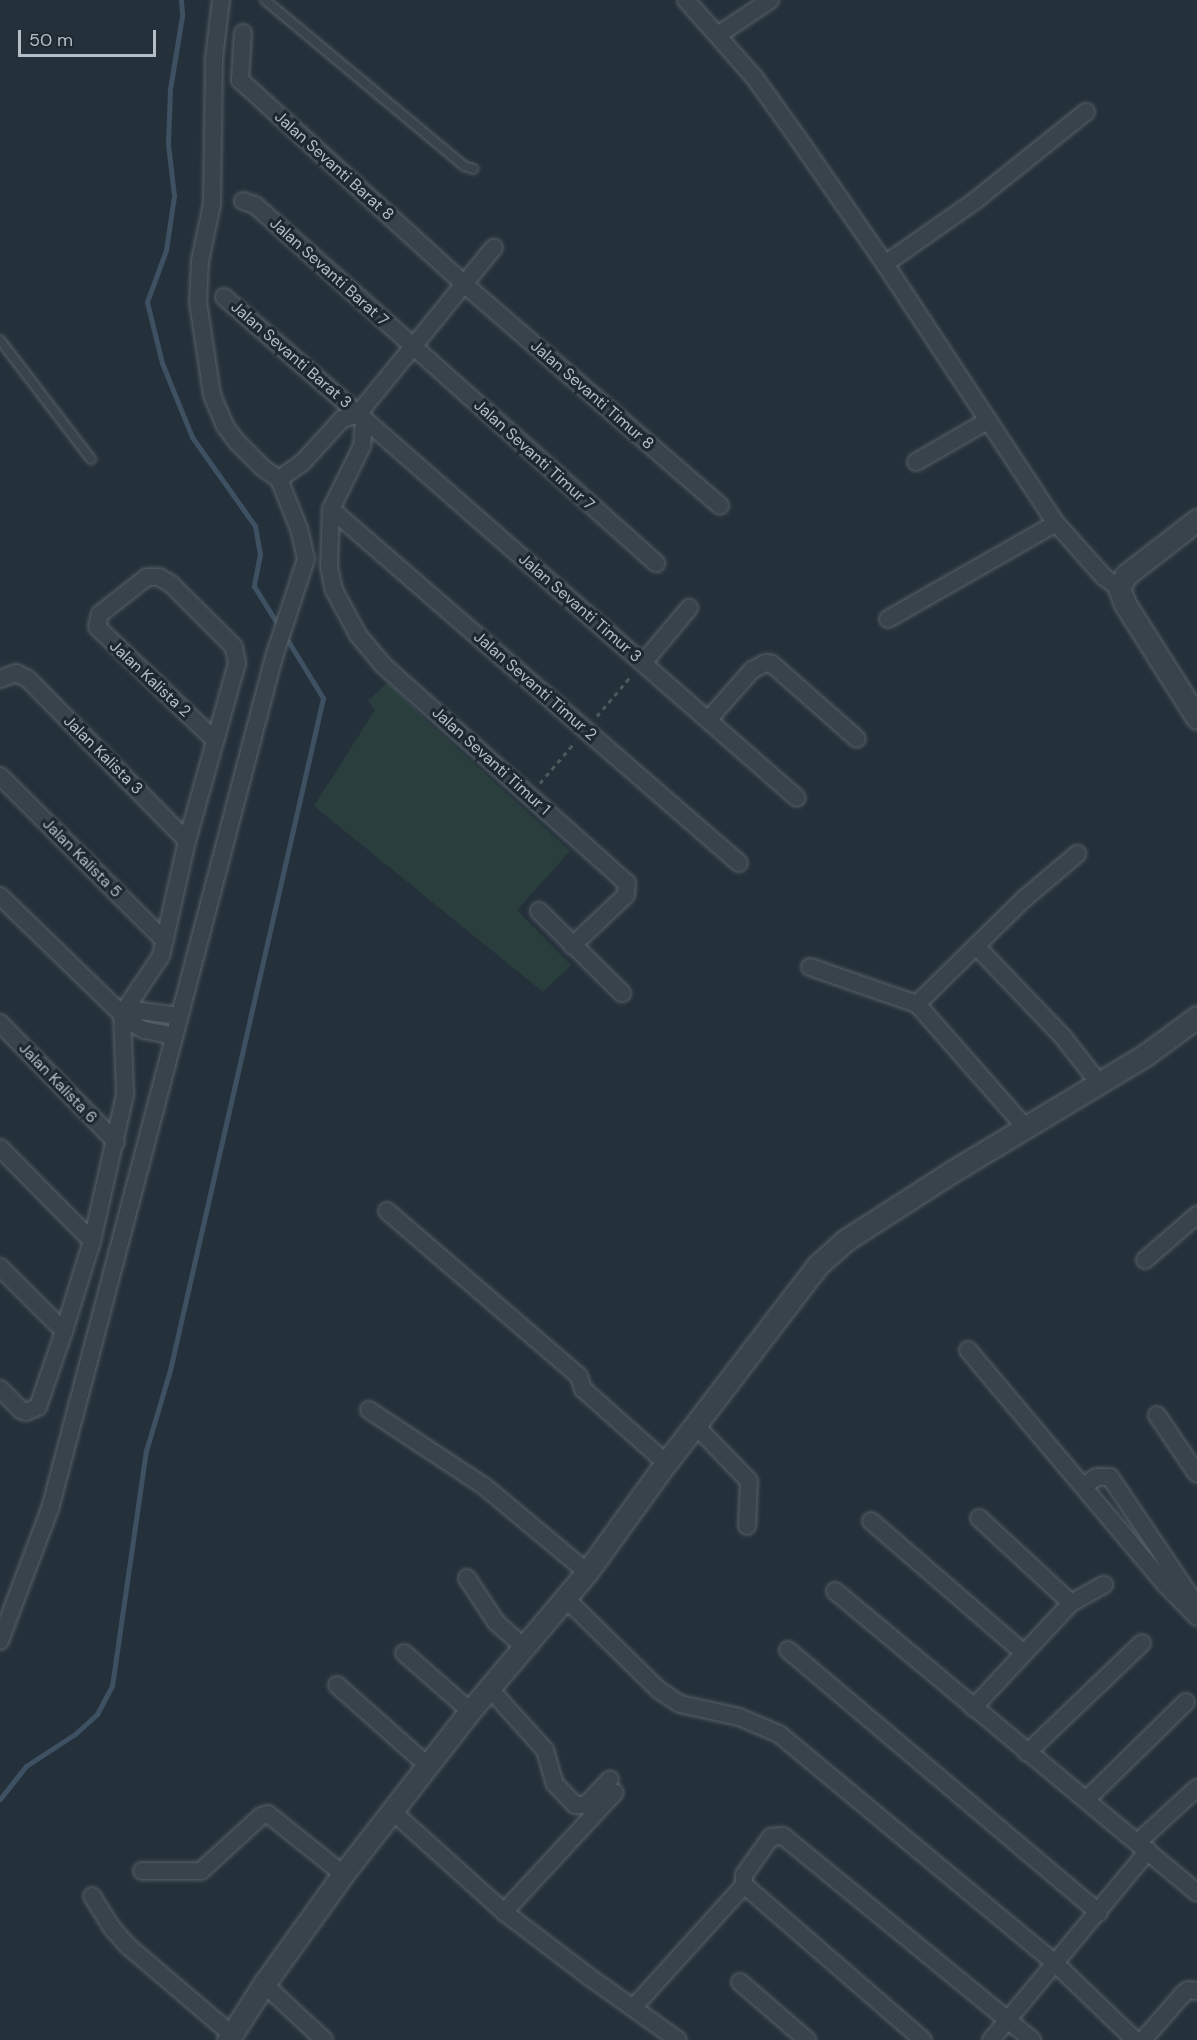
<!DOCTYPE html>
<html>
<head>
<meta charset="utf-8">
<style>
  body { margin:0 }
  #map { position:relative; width:1197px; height:2040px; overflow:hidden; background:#25313a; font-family:"DM Sans",sans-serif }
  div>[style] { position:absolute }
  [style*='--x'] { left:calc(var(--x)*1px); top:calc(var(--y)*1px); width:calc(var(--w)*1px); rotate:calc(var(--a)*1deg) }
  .green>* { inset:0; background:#2a3f3d }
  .stream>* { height:5px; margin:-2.5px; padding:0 2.5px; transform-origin:2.5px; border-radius:2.5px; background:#3d5162 }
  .path>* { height:3px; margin-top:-1.5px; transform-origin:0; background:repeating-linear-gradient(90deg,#495c5c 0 4.5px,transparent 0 9px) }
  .roads { filter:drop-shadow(0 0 2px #576169) drop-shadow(0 0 2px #576169) }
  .service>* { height:8px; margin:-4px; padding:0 4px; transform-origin:4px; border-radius:4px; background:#39434b }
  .minor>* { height:16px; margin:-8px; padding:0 8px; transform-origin:8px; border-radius:8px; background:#39434b }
  .tertiary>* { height:21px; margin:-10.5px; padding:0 10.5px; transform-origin:10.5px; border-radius:10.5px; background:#39434b }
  span { translate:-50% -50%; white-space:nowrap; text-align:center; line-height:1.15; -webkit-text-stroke:6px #1e2830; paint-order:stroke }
  .street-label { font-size:16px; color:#b4bec6 }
  .scale { position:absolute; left:18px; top:30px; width:138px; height:27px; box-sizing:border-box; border:3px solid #b4bec6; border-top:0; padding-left:8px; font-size:18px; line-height:21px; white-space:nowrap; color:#b4bec6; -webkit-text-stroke:4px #1e2830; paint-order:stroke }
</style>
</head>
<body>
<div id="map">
  <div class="green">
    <div style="clip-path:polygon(388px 682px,426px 720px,570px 851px,517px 910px,571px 965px,543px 992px,314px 806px,375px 710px,368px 701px)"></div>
  </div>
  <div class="stream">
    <div style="--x:181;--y:0;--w:16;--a:86"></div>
    <div style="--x:182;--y:16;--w:74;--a:99.3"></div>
    <div style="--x:170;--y:89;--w:55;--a:92.1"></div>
    <div style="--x:168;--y:144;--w:52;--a:83.4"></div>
    <div style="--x:174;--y:196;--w:55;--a:98.4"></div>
    <div style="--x:166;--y:250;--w:55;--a:110.1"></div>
    <div style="--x:147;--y:302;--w:63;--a:76.2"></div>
    <div style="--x:162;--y:363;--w:80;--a:67.9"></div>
    <div style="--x:192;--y:437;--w:109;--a:54.7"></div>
    <div style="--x:255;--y:526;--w:28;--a:80"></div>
    <div style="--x:260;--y:554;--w:33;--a:101"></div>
    <div style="--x:254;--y:586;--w:49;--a:58.2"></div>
    <div style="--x:0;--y:1799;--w:42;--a:-51.8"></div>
    <div style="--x:26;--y:1766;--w:59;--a:-33.1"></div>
    <div style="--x:75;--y:1734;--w:30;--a:-42"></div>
    <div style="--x:97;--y:1714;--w:32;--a:-62"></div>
    <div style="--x:112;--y:1686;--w:237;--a:-81.8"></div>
    <div style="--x:146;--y:1451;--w:84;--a:-73.5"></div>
    <div style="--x:170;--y:1370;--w:689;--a:-77.17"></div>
    <div style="--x:323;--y:698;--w:73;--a:-121.5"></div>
  </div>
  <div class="path">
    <div style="--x:597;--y:716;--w:52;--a:-49.6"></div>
    <div style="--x:540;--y:783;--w:54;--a:-49.5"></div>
  </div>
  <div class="roads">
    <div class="service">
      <div style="--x:265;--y:0;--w:259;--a:39.8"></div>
      <div style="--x:464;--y:166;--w:10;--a:17"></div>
      <div style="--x:0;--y:340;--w:150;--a:52.6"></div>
    </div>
    <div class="minor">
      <div style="--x:221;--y:0;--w:59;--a:96.8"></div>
      <div style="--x:214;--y:59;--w:145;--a:90.8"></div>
      <div style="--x:212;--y:204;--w:58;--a:101.9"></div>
      <div style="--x:200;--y:261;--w:41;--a:92.8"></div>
      <div style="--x:198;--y:302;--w:94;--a:81.4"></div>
      <div style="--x:212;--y:395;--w:34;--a:67"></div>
      <div style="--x:225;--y:426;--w:20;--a:53"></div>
      <div style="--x:237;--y:442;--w:37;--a:45"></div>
      <div style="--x:263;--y:468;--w:19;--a:35"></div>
      <div style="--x:279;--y:479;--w:29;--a:-35"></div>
      <div style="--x:303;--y:462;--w:58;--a:-47.8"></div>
      <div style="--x:342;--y:419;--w:17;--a:-17"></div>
      <div style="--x:358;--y:414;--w:8;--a:40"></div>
      <div style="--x:364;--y:419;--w:27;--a:94"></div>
      <div style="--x:362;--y:446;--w:70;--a:116.2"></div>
      <div style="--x:331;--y:509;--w:58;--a:92"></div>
      <div style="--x:329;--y:567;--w:24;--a:78"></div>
      <div style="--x:334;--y:590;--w:51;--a:61.9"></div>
      <div style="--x:358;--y:635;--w:39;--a:50"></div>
      <div style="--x:383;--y:665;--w:327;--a:41.8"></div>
      <div style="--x:627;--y:883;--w:12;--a:95"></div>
      <div style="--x:626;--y:895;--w:74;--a:136.6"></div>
      <div style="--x:686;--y:0;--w:103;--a:48.6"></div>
      <div style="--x:754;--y:77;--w:74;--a:54.4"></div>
      <div style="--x:797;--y:137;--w:155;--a:55.3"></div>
      <div style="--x:885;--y:264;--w:310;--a:56.6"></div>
      <div style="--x:1056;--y:523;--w:72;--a:48.4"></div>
      <div style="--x:1104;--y:577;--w:19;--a:36"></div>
      <div style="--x:243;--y:33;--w:47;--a:93.7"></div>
      <div style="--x:240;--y:80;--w:302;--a:42.3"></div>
      <div style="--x:463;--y:283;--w:340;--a:40.9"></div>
      <div style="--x:718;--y:35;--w:63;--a:-33.9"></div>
      <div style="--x:243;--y:201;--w:13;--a:18"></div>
      <div style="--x:255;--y:205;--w:538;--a:41.76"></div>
      <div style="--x:885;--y:264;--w:111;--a:-35.1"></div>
      <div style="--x:976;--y:200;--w:141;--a:-38.7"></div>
      <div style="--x:224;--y:297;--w:178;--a:41.1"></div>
      <div style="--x:358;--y:414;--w:215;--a:-50.8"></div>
      <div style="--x:364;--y:419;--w:575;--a:41.2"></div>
      <div style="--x:916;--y:462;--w:82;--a:-30"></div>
      <div style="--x:331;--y:509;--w:540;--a:40.95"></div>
      <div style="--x:888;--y:619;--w:193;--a:-29.7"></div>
      <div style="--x:643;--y:663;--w:72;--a:-50.1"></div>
      <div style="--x:0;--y:679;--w:17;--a:-21"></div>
      <div style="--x:16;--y:673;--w:13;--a:27"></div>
      <div style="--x:28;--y:679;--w:227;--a:45.5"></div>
      <div style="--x:709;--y:719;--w:65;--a:-48.7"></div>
      <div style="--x:752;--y:670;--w:16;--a:-27"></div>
      <div style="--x:766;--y:663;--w:6;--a:9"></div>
      <div style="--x:772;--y:664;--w:113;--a:41.4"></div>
      <div style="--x:0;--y:776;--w:233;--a:45"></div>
      <div style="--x:0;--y:896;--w:182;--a:44.1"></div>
      <div style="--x:131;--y:1023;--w:15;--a:28"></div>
      <div style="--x:144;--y:1030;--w:31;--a:11"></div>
      <div style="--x:539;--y:911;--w:117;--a:44.7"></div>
      <div style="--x:976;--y:946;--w:126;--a:46.3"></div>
      <div style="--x:1063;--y:1037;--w:58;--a:52"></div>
      <div style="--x:810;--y:967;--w:113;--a:19.1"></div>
      <div style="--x:917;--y:1004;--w:165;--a:48.7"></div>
      <div style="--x:917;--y:1004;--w:150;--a:-44.5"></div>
      <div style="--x:1024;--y:899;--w:70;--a:-40.3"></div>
      <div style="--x:122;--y:1014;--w:13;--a:-18"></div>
      <div style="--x:134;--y:1010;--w:45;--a:7.6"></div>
      <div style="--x:0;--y:1023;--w:166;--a:45.7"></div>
      <div style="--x:0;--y:1148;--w:131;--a:45.3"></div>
      <div style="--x:387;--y:1211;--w:253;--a:40.7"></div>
      <div style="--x:579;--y:1376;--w:14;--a:73"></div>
      <div style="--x:583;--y:1389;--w:111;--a:41.7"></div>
      <div style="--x:1145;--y:1260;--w:69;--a:-40.9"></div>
      <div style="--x:0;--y:1267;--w:91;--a:45"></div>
      <div style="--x:968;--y:1350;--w:306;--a:49.9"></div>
      <div style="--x:1165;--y:1584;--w:46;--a:45.9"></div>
      <div style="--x:0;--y:1389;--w:30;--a:45"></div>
      <div style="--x:21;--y:1410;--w:5;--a:22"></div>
      <div style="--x:26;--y:1412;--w:13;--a:-23"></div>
      <div style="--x:38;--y:1407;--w:80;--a:-71.1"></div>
      <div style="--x:64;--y:1331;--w:94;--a:-72.7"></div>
      <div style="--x:92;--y:1241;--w:151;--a:-77.3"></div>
      <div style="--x:125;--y:1094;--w:80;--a:-92.1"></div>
      <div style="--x:122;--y:1014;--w:70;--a:-56.1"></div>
      <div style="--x:161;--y:956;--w:118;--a:-77.3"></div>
      <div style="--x:187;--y:841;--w:185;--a:-74.3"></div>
      <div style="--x:237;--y:663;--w:16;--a:-101"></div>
      <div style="--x:234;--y:647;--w:89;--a:-135"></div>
      <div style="--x:171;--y:584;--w:14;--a:-150"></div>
      <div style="--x:159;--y:577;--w:12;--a:180"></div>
      <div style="--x:147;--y:577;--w:60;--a:141.8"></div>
      <div style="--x:100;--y:614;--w:13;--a:103"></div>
      <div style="--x:97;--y:627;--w:163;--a:43.8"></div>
      <div style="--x:369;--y:1410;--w:138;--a:33.5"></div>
      <div style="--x:484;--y:1486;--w:134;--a:39.9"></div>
      <div style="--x:1157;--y:1415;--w:71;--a:55.9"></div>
      <div style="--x:695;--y:1425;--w:78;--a:46"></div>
      <div style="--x:749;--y:1481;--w:45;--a:92.5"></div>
      <div style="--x:1083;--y:1486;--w:17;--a:-33"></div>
      <div style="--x:1097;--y:1477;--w:13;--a:0"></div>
      <div style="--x:1110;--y:1477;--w:156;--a:56"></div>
      <div style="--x:979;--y:1518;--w:125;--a:42.7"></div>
      <div style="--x:871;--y:1521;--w:202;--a:40.8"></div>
      <div style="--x:467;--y:1578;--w:53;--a:56.6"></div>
      <div style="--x:496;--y:1622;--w:38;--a:42"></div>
      <div style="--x:835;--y:1591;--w:471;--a:39.8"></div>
      <div style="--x:565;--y:1598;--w:132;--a:44.4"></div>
      <div style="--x:659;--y:1690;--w:25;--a:34"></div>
      <div style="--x:680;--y:1704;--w:60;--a:12.4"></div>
      <div style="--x:739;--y:1717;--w:43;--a:23"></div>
      <div style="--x:779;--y:1734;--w:360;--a:39.7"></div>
      <div style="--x:1056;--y:1964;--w:110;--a:43.9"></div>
      <div style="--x:0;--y:1641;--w:141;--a:-69.3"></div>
      <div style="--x:50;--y:1509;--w:881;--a:-75.27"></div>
      <div style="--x:274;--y:657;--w:103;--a:-71.9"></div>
      <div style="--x:306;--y:559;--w:31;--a:-103"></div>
      <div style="--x:299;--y:529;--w:54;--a:-111.8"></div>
      <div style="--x:788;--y:1650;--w:407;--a:40.2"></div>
      <div style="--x:404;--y:1653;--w:88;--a:41.3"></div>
      <div style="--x:337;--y:1685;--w:120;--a:41.6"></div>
      <div style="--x:490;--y:1689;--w:82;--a:48"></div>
      <div style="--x:545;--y:1750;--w:35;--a:74"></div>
      <div style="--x:555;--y:1784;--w:29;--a:46"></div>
      <div style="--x:575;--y:1805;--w:11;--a:0"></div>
      <div style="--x:586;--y:1805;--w:35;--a:-47"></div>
      <div style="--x:973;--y:1708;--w:144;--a:-47"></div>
      <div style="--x:1071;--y:1603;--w:38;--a:-29"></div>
      <div style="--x:1027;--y:1753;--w:159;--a:-43.7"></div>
      <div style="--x:1086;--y:1800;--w:140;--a:-44.4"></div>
      <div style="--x:392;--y:1811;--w:151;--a:42"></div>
      <div style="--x:504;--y:1912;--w:106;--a:37.3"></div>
      <div style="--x:588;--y:1976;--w:110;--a:35.4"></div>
      <div style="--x:1138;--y:1842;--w:80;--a:-42.5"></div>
      <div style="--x:142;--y:1871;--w:59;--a:0"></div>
      <div style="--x:201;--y:1871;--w:81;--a:-42.5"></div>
      <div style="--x:261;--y:1816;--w:7;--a:-16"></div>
      <div style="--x:268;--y:1814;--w:96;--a:38.7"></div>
      <div style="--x:92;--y:1896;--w:39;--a:58"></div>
      <div style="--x:113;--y:1929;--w:23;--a:49"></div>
      <div style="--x:128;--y:1946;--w:135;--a:40.5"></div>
      <div style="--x:504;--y:1912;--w:163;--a:-47.2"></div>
      <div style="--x:740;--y:1982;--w:89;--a:40.9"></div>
      <div style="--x:264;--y:1984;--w:82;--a:43"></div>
      <div style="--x:633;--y:2008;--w:166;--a:-47.9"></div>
      <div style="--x:923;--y:2040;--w:237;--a:-139.1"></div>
      <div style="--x:744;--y:1885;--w:10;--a:-90"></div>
      <div style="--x:744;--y:1875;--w:47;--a:-54.6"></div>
      <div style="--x:771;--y:1837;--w:12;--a:-5"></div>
      <div style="--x:783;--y:1836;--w:322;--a:39.3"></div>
      <div style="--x:991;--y:2040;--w:246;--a:-50.3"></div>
      <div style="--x:1143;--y:2040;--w:61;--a:-49"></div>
      <div style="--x:1183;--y:1994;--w:6;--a:-39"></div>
      <div style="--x:1188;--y:1990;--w:9;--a:6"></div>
    </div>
    <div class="tertiary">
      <div style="--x:1197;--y:520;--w:90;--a:142.2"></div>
      <div style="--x:1126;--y:575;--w:15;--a:118"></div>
      <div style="--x:1119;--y:588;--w:17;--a:69"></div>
      <div style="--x:1125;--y:604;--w:135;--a:57.7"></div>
      <div style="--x:228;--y:2040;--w:67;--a:-57.3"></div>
      <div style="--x:264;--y:1984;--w:135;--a:-54.3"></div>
      <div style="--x:343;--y:1874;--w:207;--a:-52.1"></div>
      <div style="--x:470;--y:1711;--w:182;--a:-49.9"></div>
      <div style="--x:587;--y:1572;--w:135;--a:-54.1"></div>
      <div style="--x:666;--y:1463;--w:250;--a:-52.5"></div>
      <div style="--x:818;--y:1265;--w:38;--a:-42"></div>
      <div style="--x:846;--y:1240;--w:127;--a:-32.8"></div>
      <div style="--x:953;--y:1171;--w:223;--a:-31.1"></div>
      <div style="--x:1144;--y:1056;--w:66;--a:-36.3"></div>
    </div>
  </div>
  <div class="street-label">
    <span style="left:334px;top:166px;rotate:42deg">Jalan Sevanti Barat 8</span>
    <span style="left:329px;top:272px;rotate:42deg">Jalan Sevanti Barat 7</span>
    <span style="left:291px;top:355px;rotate:41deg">Jalan Sevanti Barat 3</span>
    <span style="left:592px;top:395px;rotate:41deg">Jalan Sevanti Timur 8</span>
    <span style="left:534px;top:455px;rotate:42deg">Jalan Sevanti Timur 7</span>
    <span style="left:580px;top:608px;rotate:41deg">Jalan Sevanti Timur 3</span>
    <span style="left:150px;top:679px;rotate:43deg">Jalan Kalista 2</span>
    <span style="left:535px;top:686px;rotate:41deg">Jalan Sevanti Timur 2</span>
    <span style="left:103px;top:755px;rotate:45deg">Jalan Kalista 3</span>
    <span style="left:491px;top:761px;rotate:42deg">Jalan Sevanti Timur 1</span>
    <span style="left:82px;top:858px;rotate:45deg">Jalan Kalista 5</span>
    <span style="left:58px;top:1083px;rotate:46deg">Jalan Kalista 6</span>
  </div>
  <div class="scale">50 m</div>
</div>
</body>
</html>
